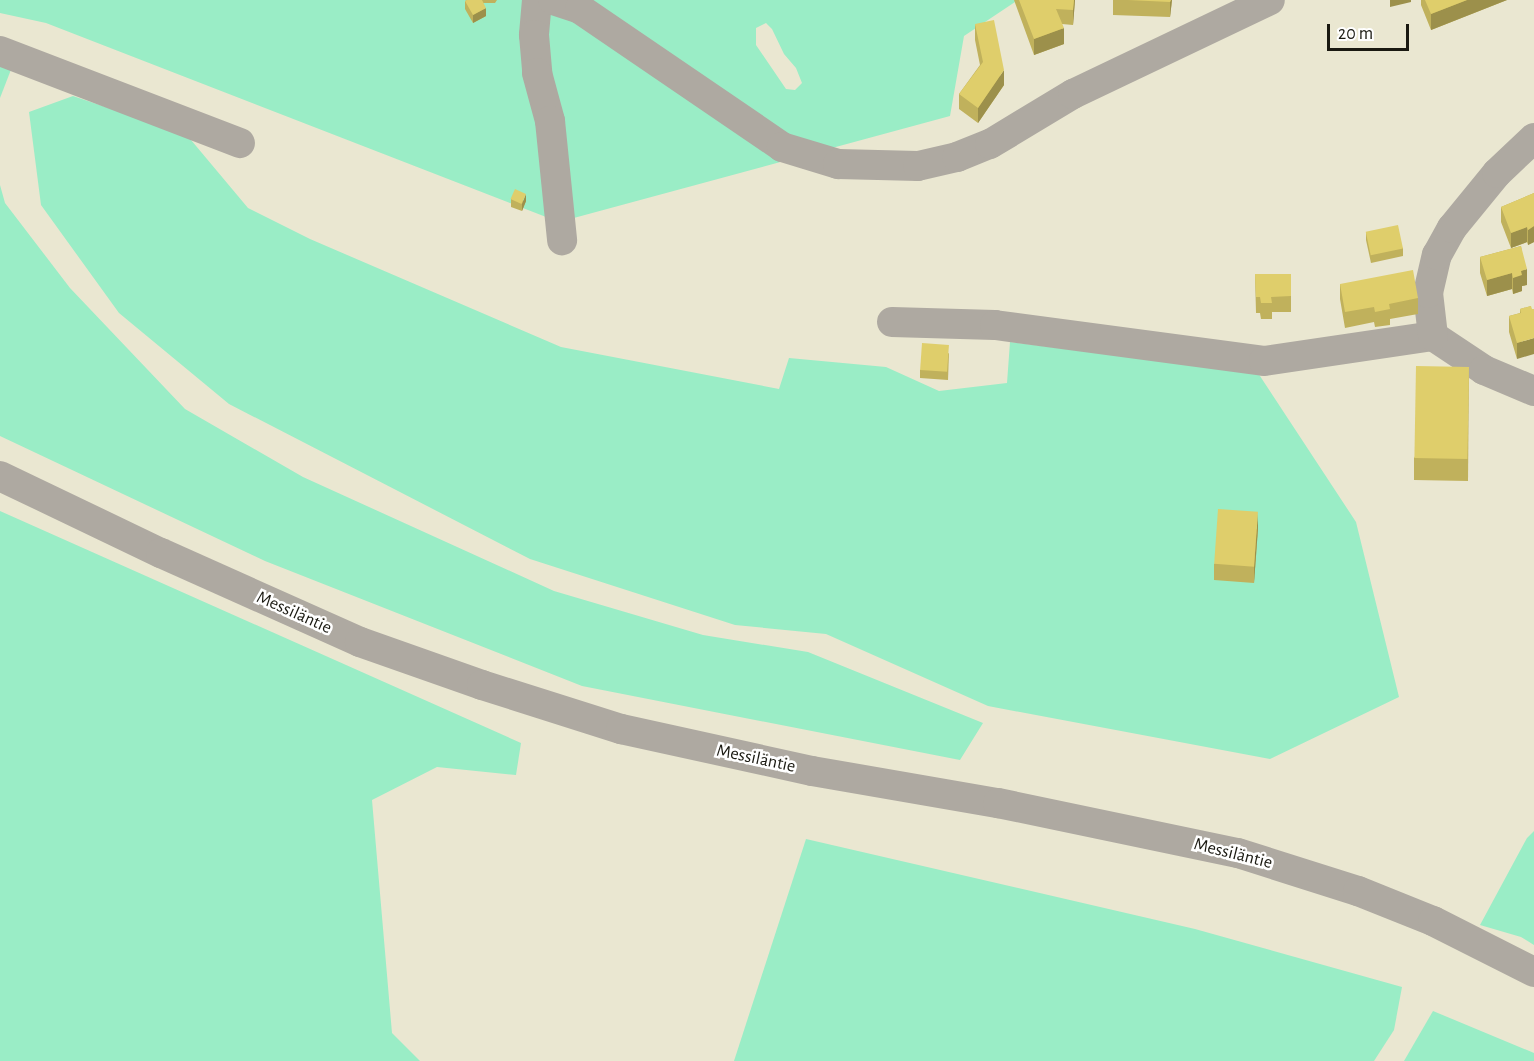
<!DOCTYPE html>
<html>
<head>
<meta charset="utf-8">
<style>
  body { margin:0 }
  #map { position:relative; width:1534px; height:1061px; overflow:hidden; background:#eae7d1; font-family:"Alegreya Sans",sans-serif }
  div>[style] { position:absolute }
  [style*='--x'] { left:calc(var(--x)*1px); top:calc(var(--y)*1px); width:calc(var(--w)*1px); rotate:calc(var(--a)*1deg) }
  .green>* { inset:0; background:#9aedc6 }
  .minor>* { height:30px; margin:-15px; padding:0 15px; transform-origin:15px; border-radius:15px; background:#aea9a1 }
  .wall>* { inset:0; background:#c0b15c }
  .shaded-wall>* { inset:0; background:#9c904b }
  .building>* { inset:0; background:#dfce6b; transform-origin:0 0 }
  span { translate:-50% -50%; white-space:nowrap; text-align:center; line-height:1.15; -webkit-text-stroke:5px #fff; paint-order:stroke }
  .street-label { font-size:18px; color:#1a1911 }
  .scale { position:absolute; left:1327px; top:24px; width:82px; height:27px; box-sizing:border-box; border:3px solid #1a1911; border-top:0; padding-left:8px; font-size:18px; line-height:21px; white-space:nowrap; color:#1a1911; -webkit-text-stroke:4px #fff; paint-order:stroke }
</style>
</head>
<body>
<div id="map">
  <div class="green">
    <div style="clip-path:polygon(evenodd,0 0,1018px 0,964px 36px,950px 116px,559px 222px,46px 23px,0 13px,0 0,766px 23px,772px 29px,784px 54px,796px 68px,802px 83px,795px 90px,786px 89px,756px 45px,756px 28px,766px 23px)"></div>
    <div style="clip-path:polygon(0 63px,12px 67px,0 98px)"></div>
    <div style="clip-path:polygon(73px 96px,186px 134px,248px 208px,310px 239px,561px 347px,779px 389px,789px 358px,886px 367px,939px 391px,1007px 383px,1010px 342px,1258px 373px,1356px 522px,1399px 697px,1270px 759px,988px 706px,826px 634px,735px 625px,530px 559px,229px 404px,119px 313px,41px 205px,29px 112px)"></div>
    <div style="clip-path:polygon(0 185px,5px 203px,70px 288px,185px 409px,303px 477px,554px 591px,703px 635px,808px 652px,983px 723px,960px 760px,582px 686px,265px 561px,0 436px)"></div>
    <div style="clip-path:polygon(0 511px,521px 743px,516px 775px,437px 767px,372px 800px,392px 1033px,420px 1061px,0 1061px)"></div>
    <div style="clip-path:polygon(1534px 831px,1534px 945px,1521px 937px,1480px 925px,1527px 838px)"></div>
    <div style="clip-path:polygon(806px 839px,1195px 929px,1402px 987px,1394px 1030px,1374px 1061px,734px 1061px)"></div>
    <div style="clip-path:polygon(1433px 1011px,1534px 1053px,1534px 1061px,1404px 1061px)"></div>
  </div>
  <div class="minor">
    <div style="--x:537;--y:0;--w:35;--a:95"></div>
    <div style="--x:534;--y:35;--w:38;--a:85"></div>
    <div style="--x:537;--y:73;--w:50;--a:74.8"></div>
    <div style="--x:550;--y:121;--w:120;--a:84.2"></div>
    <div style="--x:553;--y:0;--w:28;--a:18"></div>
    <div style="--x:580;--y:9;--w:245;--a:34.3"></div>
    <div style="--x:782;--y:147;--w:59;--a:16.9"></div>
    <div style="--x:838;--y:164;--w:80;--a:1.4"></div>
    <div style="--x:918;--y:166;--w:40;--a:-13"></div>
    <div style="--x:957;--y:157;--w:35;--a:-22"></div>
    <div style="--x:990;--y:144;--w:97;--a:-31.1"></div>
    <div style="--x:1073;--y:94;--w:218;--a:-25.5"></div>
    <div style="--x:0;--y:51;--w:257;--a:21"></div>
    <div style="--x:892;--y:322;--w:103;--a:1.7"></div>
    <div style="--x:995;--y:325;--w:271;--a:7.6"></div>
    <div style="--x:1264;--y:361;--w:171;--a:-8.4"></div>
    <div style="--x:1433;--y:336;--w:61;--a:33.7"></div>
    <div style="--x:1484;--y:370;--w:54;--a:22.8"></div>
    <div style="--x:1433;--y:336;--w:43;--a:-96.6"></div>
    <div style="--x:1428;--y:293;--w:39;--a:-77"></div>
    <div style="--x:1437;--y:255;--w:31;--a:-61"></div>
    <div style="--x:1452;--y:228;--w:71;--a:-50.7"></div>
    <div style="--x:1497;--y:173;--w:51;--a:-43.4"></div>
    <div style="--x:0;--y:476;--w:178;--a:25.6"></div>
    <div style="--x:161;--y:553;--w:218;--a:24.1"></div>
    <div style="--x:360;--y:642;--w:129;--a:19.4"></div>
    <div style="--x:482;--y:685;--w:146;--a:17.6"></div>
    <div style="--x:621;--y:729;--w:196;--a:12.4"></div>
    <div style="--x:812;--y:771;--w:189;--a:9.8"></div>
    <div style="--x:998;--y:803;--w:245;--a:11.8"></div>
    <div style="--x:1238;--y:853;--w:126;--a:17.6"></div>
    <div style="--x:1358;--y:891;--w:81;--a:21.8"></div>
    <div style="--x:1433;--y:921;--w:113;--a:26.8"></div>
  </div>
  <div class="wall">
    <div style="clip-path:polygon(467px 0,497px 0,495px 3px,483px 3px,486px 16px,473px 23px,465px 9px,465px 1px)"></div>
    <div style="clip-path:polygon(1014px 0,1075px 0,1073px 25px,1062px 24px,1064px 44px,1034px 55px)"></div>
    <div style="clip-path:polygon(1113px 0,1172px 0,1170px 17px,1113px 15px)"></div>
    <div style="clip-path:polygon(1421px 0,1507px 0,1431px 30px,1421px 5px)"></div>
    <div style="clip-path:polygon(975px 24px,1004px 85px,978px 123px,959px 109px,959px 94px,980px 65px,975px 40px)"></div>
    <div style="clip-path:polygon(1534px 193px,1534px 242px,1528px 245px,1527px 242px,1511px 248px,1501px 222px,1501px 207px)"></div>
    <div style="clip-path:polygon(511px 199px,526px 201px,522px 211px,511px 207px)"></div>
    <div style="clip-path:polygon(1366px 232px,1403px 248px,1403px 256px,1371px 263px,1366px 240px)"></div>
    <div style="clip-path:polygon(1521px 246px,1527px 285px,1522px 286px,1522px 291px,1513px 294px,1512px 289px,1487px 296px,1480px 273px,1480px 257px)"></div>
    <div style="clip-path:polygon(1255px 274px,1291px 274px,1291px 312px,1272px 312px,1272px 319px,1261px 319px,1260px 313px,1256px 313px)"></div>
    <div style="clip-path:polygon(1340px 284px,1418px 298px,1418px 314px,1390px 319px,1390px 325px,1375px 327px,1374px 322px,1345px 328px,1340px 299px)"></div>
    <div style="clip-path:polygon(1531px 306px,1517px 359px,1509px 332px,1509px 316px,1520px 313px,1520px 309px)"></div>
    <div style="clip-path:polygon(949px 353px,948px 380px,920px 378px,920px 370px)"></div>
    <div style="clip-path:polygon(1469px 367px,1468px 481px,1414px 480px,1414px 458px)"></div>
    <div style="clip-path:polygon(1258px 528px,1254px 583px,1214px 580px,1214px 564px)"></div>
  </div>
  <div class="shaded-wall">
    <div style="clip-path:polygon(1074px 0,1075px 0,1073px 25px,1073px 10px)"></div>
    <div style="clip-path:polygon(1171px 0,1172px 0,1170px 17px,1170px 2px)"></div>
    <div style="clip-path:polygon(1390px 0,1411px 0,1411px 2px,1390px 7px)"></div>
    <div style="clip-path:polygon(1467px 0,1507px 0,1431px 30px,1431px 14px)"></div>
    <div style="clip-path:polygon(486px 8px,486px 16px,473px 23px,473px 15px)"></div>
    <div style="clip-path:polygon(1064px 28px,1064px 44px,1034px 55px,1034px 39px)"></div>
    <div style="clip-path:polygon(1004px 70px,1004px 85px,978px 123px,978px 108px)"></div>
    <div style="clip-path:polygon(526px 194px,526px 201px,522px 211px,522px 204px)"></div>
    <div style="clip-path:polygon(1534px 226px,1534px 242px,1528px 245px,1528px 230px)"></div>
    <div style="clip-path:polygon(1527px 227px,1527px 242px,1511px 248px,1511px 233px)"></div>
    <div style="clip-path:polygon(1527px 269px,1527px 285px,1522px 286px,1522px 291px,1513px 294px,1513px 278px,1521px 271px)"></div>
    <div style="clip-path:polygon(1512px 273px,1512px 289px,1487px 296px,1487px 280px)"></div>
    <div style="clip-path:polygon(1534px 338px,1534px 354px,1517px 359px,1517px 343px)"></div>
    <div style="clip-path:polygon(1258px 512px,1258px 528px,1254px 583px,1254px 567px)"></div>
  </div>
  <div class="building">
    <div style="clip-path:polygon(467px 0,482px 0,486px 8px,473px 15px,465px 1px)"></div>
    <div style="clip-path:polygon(1019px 0,1074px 0,1073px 10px,1056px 9px,1064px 28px,1034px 39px)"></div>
    <div style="clip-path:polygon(1128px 0,1171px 0,1170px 2px)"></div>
    <div style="clip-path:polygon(1425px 0,1467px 0,1431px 14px)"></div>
    <div style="clip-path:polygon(994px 20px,1004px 70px,978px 108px,959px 94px,983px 62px,975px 24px)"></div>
    <div style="left:515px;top:189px;width:12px;height:11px;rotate:24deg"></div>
    <div style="clip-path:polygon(1534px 193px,1534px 226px,1528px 230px,1527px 227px,1511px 233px,1501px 207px)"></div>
    <div style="left:1398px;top:225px;width:24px;height:33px;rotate:78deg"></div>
    <div style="clip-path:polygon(1521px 246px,1527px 269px,1521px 271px,1522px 275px,1513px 278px,1512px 273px,1487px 280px,1480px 257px)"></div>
    <div style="clip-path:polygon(1413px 270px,1418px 298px,1389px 304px,1390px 309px,1375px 312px,1374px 307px,1345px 312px,1340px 284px)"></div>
    <div style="clip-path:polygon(1255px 274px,1291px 274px,1291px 296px,1271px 297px,1272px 303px,1261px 303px,1260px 297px,1256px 297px)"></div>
    <div style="clip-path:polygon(1531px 306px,1532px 309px,1534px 309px,1534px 338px,1517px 343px,1509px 316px,1521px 313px,1520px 309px)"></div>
    <div style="left:922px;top:343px;width:27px;height:27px;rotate:4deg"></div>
    <div style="left:1416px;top:366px;width:53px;height:92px;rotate:1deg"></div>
    <div style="left:1218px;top:509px;width:40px;height:55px;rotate:4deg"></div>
  </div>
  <div class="street-label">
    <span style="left:294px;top:613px;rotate:24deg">Messiläntie</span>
    <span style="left:756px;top:759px;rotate:12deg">Messiläntie</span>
    <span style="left:1233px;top:854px;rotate:14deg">Messiläntie</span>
  </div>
  <div class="scale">20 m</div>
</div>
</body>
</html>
